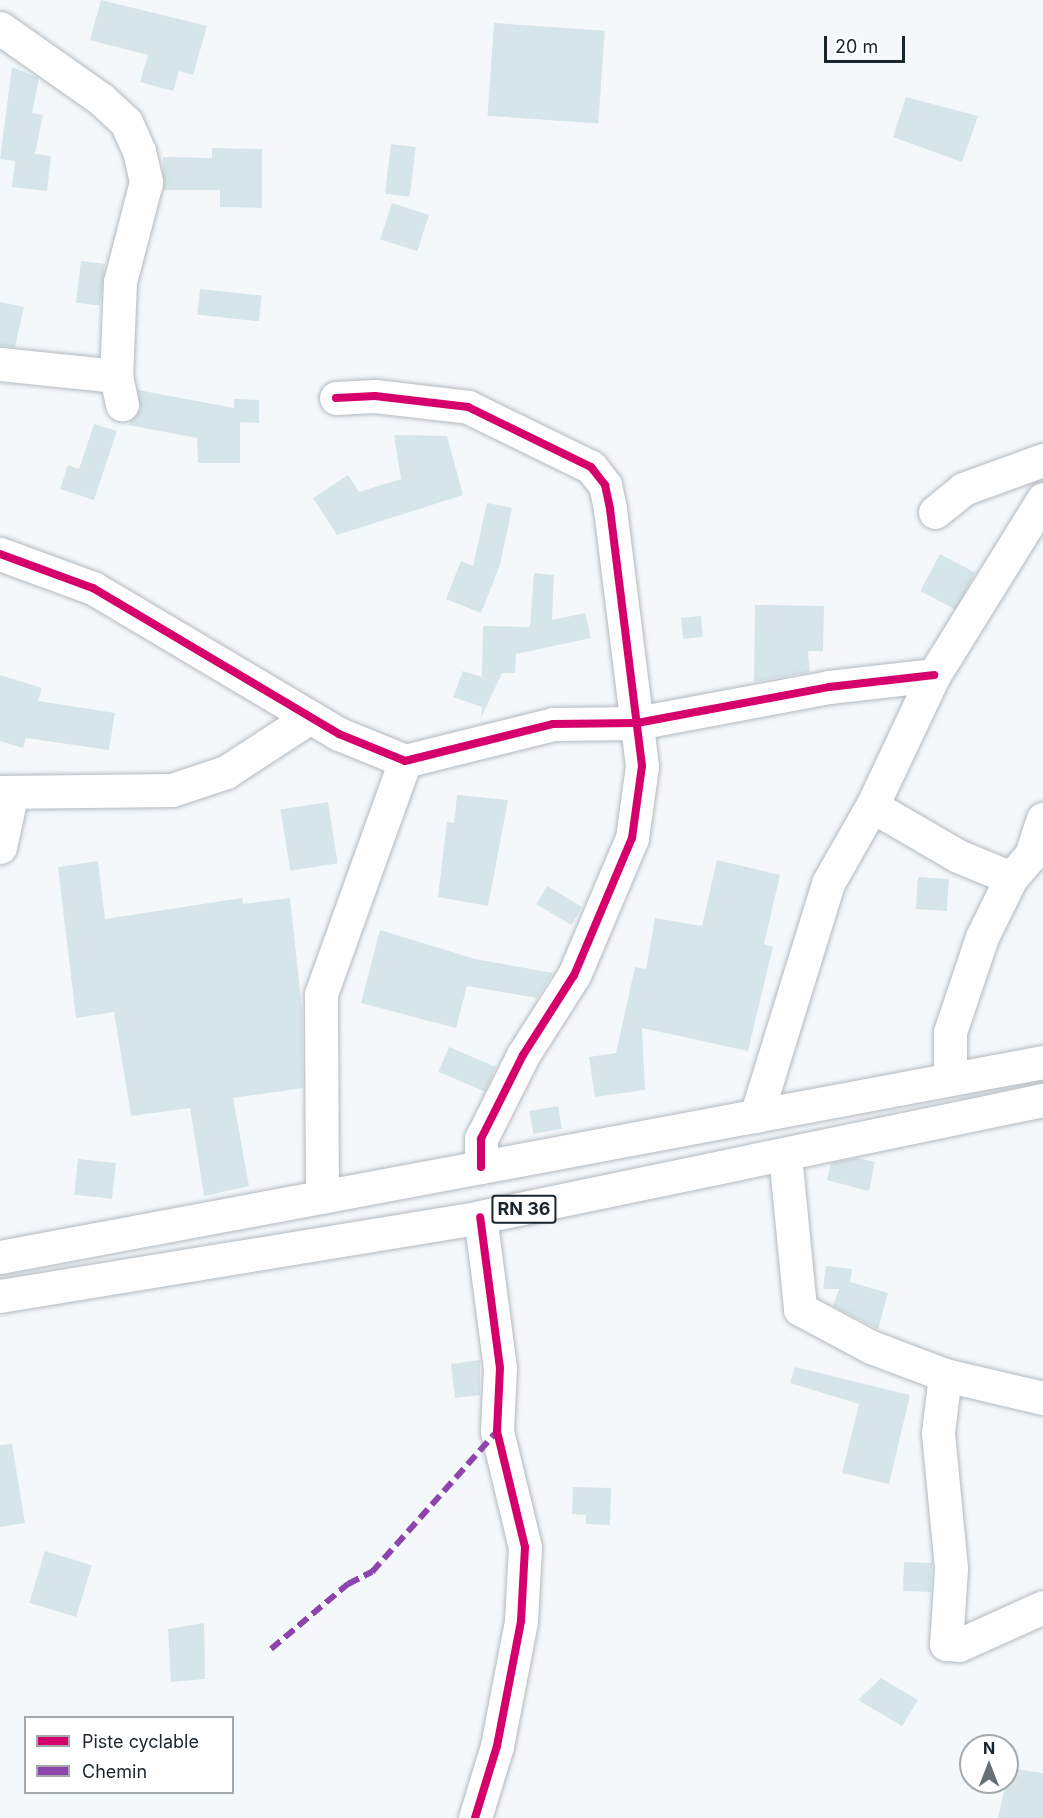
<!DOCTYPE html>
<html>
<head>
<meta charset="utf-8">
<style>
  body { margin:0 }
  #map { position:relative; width:1043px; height:1818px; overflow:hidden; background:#f5f8fb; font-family:Inter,sans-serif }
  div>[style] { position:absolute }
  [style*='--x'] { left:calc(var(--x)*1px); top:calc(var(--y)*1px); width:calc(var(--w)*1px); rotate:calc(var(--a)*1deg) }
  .building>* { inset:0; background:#d5e5e9; transform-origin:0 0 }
  .roads { filter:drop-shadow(0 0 2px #b2b9be) drop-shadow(0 0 2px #b2b9be) }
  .minor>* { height:33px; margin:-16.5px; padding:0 16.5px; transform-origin:16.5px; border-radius:16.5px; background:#fefefe }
  .major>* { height:33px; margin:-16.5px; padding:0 16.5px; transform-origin:16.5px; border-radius:16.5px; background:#fefefe }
  .quiet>* { height:6px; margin-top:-3px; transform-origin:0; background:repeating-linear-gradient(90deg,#8e44ad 0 12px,transparent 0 18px) }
  .cycleway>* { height:8px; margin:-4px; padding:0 4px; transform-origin:4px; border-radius:4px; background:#d6006c }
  span { translate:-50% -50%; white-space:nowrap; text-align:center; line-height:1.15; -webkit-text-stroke:4.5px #fff; paint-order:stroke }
  .shield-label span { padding:2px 4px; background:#fff; border:2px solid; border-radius:4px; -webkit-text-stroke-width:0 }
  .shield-label { font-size:18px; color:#19252c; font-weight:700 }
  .legend { position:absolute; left:24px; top:1716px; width:210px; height:78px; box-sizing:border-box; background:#fff; border:2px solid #a3a8ab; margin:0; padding:8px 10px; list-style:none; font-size:18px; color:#19252c }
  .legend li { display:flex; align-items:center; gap:12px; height:30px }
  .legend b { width:30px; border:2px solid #a3a8ab }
  .north { position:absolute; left:959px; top:1734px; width:60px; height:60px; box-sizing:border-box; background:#fff; border:2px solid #a3a8ab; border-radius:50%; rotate:0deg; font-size:16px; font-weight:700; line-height:24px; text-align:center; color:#19252c }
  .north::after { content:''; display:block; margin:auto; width:21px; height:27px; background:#666f74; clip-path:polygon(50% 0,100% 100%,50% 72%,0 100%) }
  .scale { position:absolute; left:824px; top:36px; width:81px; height:27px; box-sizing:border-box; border:3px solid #19252c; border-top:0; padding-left:8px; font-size:18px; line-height:21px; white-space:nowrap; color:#19252c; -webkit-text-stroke:4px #fff; paint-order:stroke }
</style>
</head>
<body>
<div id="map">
  <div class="building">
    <div style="clip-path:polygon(101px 0,207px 26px,193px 75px,179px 71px,173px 91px,140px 82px,148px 55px,90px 40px)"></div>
    <div style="left:494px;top:23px;width:111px;height:93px;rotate:4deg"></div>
    <div style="clip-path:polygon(12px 67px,39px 78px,32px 113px,43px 115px,35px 154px,51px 156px,47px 191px,12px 187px,15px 161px,0 159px)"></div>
    <div style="clip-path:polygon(906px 97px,978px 116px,962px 162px,893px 137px)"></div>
    <div style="left:391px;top:144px;width:25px;height:50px;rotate:7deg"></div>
    <div style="clip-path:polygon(212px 148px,262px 149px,262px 208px,220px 207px,220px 190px,163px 190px,163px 157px,212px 158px)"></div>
    <div style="left:392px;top:203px;width:39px;height:38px;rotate:18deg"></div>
    <div style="left:81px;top:261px;width:24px;height:42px;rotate:7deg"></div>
    <div style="left:200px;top:289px;width:62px;height:26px;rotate:6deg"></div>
    <div style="clip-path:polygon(0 302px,24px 307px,15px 347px,0 346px)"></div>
    <div style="clip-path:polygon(138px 390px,234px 408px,234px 399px,259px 400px,259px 423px,240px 422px,240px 463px,198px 463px,197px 438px,128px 425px,140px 409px)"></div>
    <div style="clip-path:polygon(94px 424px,117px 431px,94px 500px,60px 489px,68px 465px,79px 469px)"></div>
    <div style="clip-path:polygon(394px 435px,447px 436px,463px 495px,337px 535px,313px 498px,348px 475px,359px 492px,401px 479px)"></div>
    <div style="clip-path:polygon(487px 503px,512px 508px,500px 565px,481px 613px,446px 599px,461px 561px,473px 566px)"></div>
    <div style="left:940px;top:554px;width:40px;height:42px;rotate:28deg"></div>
    <div style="clip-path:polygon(534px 573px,554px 575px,552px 620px,585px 613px,591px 638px,516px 654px,515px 673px,502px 673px,481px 718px,482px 707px,453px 697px,463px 671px,482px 677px,483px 626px,530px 627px)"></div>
    <div style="clip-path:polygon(755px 605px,824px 606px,823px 651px,808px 651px,810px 672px,754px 682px)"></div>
    <div style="left:701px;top:616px;width:21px;height:20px;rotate:85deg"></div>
    <div style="clip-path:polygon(0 675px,42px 688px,38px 701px,115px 713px,109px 750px,26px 738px,23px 748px,0 741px)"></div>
    <div style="clip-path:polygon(457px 795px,508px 800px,488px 906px,438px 897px,447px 822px,454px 823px)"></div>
    <div style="left:328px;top:802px;width:62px;height:48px;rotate:81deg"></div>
    <div style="clip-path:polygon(717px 860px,780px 875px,764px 944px,773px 947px,748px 1051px,642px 1028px,645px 1090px,595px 1097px,589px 1057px,616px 1053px,635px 967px,646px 969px,655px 918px,702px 926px)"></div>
    <div style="clip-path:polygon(98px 861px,105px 919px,242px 898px,243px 904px,290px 898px,302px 1009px,303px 1088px,233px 1098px,249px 1186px,204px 1196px,190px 1108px,131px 1116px,114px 1012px,76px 1018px,58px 867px)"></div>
    <div style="left:918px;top:877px;width:31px;height:32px;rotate:4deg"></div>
    <div style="left:547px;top:886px;width:41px;height:21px;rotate:31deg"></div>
    <div style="clip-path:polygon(380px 930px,475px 959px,553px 973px,537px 998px,467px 986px,456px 1028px,361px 1003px)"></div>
    <div style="left:449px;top:1047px;width:51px;height:27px;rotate:23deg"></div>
    <div style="left:558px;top:1106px;width:23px;height:29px;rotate:80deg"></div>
    <div style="clip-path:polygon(857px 1158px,875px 1162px,869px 1191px,827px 1180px,831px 1163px)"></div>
    <div style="left:78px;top:1159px;width:38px;height:36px;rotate:6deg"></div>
    <div style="clip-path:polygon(826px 1266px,852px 1269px,850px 1282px,888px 1293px,878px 1329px,833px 1306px,839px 1289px,823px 1289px)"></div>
    <div style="clip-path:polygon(480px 1360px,480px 1395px,455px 1398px,451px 1364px)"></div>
    <div style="clip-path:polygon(795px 1367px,910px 1395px,889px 1484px,842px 1473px,859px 1404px,790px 1383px)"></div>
    <div style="clip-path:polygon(12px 1444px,25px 1523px,0 1527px,0 1445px)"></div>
    <div style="clip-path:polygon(573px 1487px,611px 1488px,610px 1525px,586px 1524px,586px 1515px,572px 1514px)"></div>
    <div style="left:45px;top:1551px;width:49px;height:54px;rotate:17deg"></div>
    <div style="left:904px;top:1562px;width:28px;height:29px;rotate:2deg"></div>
    <div style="clip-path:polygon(204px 1623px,205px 1679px,171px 1682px,168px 1629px)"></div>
    <div style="clip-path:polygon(881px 1678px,918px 1700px,902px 1726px,858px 1700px)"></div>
    <div style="clip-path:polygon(1009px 1768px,1043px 1773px,1043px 1818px,998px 1818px)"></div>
  </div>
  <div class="roads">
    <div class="minor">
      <div style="--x:0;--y:28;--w:123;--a:35.1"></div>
      <div style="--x:101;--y:99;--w:34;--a:43"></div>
      <div style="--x:126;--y:122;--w:32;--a:66"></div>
      <div style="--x:139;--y:151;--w:32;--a:77"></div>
      <div style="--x:146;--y:182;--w:103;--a:104.6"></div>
      <div style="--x:120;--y:282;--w:94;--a:92.4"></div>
      <div style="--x:0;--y:364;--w:117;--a:5.9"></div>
      <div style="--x:116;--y:376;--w:29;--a:78"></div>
      <div style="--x:336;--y:398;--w:39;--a:-3"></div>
      <div style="--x:375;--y:396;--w:94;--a:6.7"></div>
      <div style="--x:468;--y:407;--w:137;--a:26"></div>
      <div style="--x:591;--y:467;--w:23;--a:52"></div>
      <div style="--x:605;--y:485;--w:25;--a:78"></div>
      <div style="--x:610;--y:509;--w:259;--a:82.9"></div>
      <div style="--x:642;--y:766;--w:73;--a:97.9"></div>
      <div style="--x:632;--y:838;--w:149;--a:112.9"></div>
      <div style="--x:574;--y:975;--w:95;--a:122.5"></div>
      <div style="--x:523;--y:1055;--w:94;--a:116.6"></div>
      <div style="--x:481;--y:1139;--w:28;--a:90"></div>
      <div style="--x:935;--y:512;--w:36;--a:-39"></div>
      <div style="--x:963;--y:489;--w:85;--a:-19.9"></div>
      <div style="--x:0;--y:554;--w:99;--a:20.1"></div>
      <div style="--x:93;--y:588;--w:286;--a:30.7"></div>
      <div style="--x:339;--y:734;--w:71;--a:22.2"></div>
      <div style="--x:405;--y:761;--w:153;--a:-14"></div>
      <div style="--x:553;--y:724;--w:84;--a:-0.7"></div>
      <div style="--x:637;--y:723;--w:195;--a:-10.6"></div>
      <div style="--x:829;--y:687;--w:106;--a:-6.5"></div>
      <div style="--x:0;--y:792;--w:172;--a:-0.7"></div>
      <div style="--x:172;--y:790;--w:57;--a:-18.4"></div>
      <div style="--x:226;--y:772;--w:100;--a:-33.2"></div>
      <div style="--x:872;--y:806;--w:99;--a:30.2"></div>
      <div style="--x:958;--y:856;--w:57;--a:22.5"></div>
      <div style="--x:1011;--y:878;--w:66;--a:116.2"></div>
      <div style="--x:982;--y:937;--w:100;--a:108.6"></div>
      <div style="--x:950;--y:1032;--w:46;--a:90"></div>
      <div style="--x:0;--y:847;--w:56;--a:-77.7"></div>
      <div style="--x:1011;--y:878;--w:30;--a:-49"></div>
      <div style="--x:1031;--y:855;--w:38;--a:-72"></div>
      <div style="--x:756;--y:1116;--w:244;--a:-72.8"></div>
      <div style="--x:828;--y:883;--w:89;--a:-60.3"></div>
      <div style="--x:872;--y:806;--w:145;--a:-64.7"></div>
      <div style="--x:934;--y:675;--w:207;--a:-58.2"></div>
      <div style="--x:785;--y:1155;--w:155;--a:84.4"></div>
      <div style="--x:800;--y:1309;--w:81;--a:28.2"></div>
      <div style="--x:871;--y:1347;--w:79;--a:20.7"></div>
      <div style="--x:945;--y:1375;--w:101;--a:13.2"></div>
      <div style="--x:322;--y:1197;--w:203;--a:-90.3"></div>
      <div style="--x:321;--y:994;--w:248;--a:-70.2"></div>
      <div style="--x:945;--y:1375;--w:58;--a:96.9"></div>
      <div style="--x:938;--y:1433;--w:137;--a:84.5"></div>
      <div style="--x:951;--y:1569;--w:75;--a:93.8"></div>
      <div style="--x:946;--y:1644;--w:13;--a:4"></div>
      <div style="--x:959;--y:1645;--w:92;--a:-24.3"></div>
      <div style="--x:475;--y:1818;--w:75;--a:-73"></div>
      <div style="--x:497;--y:1746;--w:127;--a:-79.1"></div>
      <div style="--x:521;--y:1621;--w:74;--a:-86.9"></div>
      <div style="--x:525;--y:1547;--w:119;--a:-103.6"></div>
      <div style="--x:497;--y:1431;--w:63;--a:-87.3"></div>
      <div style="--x:500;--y:1368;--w:152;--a:-97.5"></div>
    </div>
    <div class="major">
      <div style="--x:0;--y:1257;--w:1061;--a:-10.59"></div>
      <div style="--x:0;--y:1296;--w:486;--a:-9.3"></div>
      <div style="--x:480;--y:1217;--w:575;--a:-11.74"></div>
    </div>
  </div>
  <div class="quiet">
    <div style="--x:271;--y:1649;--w:101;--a:-40.2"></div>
    <div style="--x:348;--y:1584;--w:27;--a:-27"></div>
    <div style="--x:372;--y:1572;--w:188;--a:-48.4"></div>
  </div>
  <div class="cycleway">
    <div style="--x:336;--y:398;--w:39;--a:-3"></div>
    <div style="--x:375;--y:396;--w:94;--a:6.7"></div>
    <div style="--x:468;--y:407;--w:137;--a:26"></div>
    <div style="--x:591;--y:467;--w:23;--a:52"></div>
    <div style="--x:605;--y:485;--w:25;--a:78"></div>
    <div style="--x:610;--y:509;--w:259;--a:82.9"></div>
    <div style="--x:642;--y:766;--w:73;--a:97.9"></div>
    <div style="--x:632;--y:838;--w:149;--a:112.9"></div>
    <div style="--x:574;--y:975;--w:95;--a:122.5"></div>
    <div style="--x:523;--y:1055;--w:94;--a:116.6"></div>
    <div style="--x:481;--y:1139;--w:28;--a:90"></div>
    <div style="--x:0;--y:554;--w:99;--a:20.1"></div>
    <div style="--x:93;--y:588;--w:286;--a:30.7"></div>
    <div style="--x:339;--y:734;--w:71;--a:22.2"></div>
    <div style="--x:405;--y:761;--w:153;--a:-14"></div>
    <div style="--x:553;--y:724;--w:84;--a:-0.7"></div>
    <div style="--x:637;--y:723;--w:195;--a:-10.6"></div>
    <div style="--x:829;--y:687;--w:106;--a:-6.5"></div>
    <div style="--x:475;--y:1818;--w:75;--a:-73"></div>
    <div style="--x:497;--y:1746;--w:127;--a:-79.1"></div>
    <div style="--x:521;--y:1621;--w:74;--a:-86.9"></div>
    <div style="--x:525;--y:1547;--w:119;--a:-103.6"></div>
    <div style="--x:497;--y:1431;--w:63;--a:-87.3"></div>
    <div style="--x:500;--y:1368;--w:152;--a:-97.5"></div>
  </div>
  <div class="shield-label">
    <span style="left:524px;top:1209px">RN 36</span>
  </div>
  <ul class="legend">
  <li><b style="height:8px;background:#d6006c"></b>Piste cyclable</li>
  <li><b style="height:8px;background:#8e44ad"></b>Chemin</li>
  </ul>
  <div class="north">N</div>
  <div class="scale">20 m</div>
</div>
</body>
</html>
